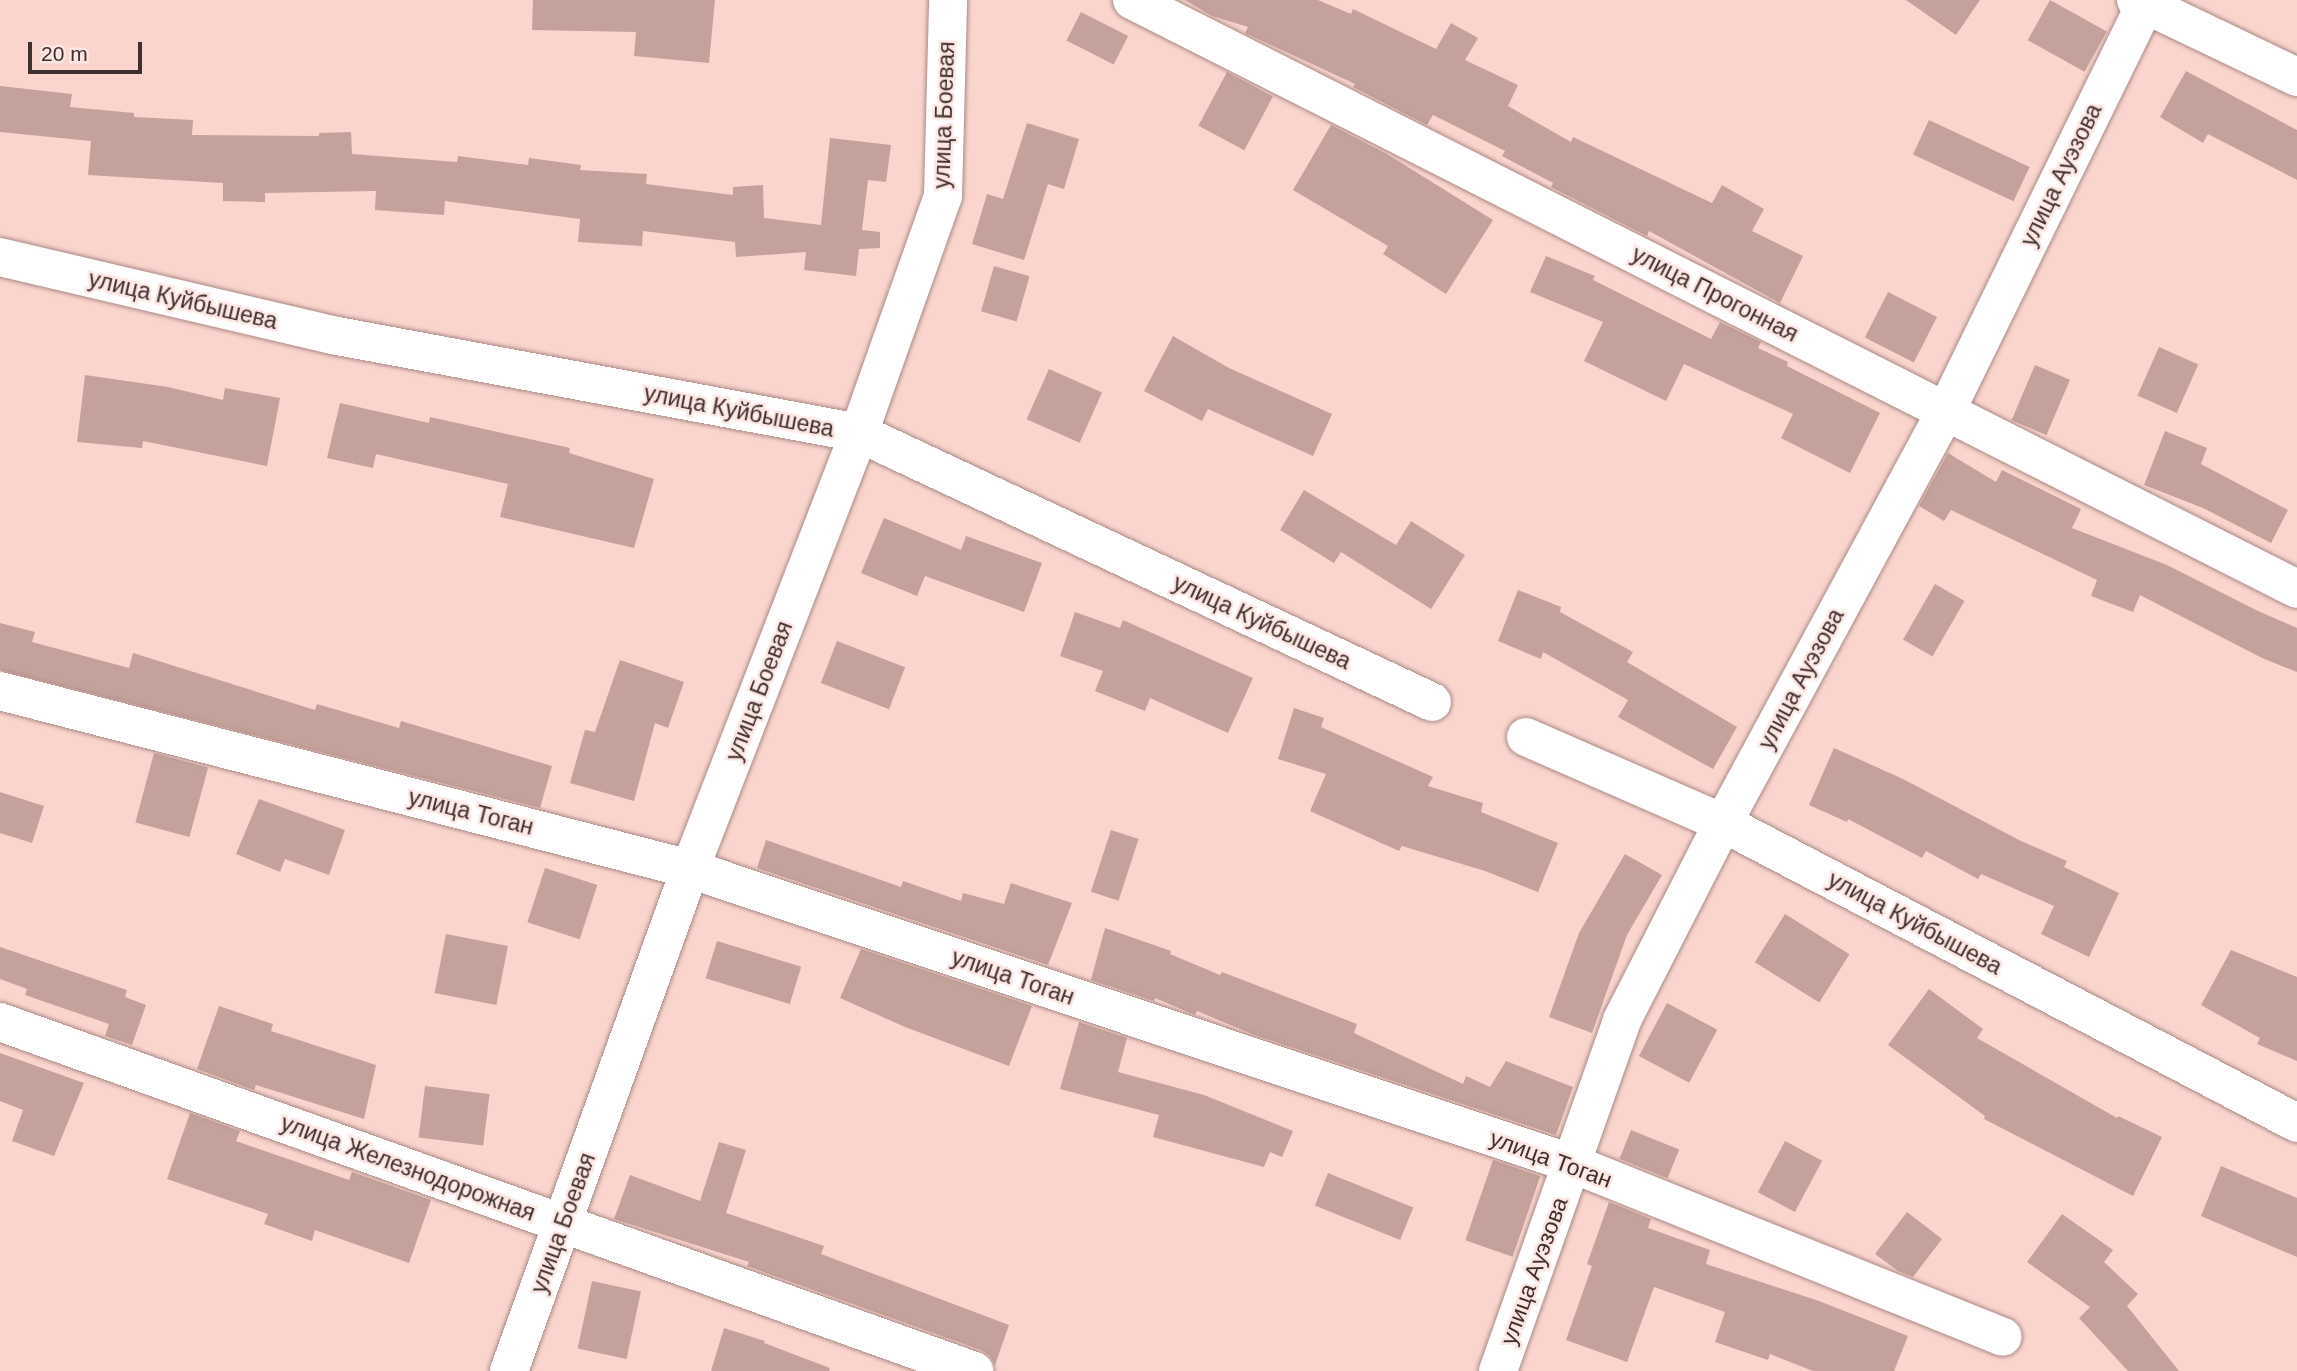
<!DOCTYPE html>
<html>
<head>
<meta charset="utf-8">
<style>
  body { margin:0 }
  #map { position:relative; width:2297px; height:1371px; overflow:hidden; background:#fad5ce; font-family:Arial,sans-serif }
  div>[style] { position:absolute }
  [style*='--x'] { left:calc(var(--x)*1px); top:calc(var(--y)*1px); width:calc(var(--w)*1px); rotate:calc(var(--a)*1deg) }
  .building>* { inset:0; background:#c4a19b; transform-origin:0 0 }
  .roads { filter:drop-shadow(0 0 2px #ab8984) drop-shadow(0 0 2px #ab8984) }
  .street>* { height:38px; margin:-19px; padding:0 19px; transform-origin:19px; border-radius:19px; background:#fff }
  span { translate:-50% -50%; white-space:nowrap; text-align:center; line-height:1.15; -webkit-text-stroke:5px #fce6e2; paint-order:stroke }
  .street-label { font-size:23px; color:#3e302e }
  .scale { position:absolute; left:28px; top:42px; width:114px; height:32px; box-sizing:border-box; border:4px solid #3e302e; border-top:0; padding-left:9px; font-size:21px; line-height:24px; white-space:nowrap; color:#3e302e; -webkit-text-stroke:5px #fce6e2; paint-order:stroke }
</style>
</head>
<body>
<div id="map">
  <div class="building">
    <div style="clip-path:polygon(533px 0,715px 0,709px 63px,634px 56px,636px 32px,532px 30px)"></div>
    <div style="clip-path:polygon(1185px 0,1318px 0,1351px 14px,1353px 9px,1436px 49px,1451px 23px,1478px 38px,1465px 60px,1518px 85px,1508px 106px,1571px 142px,1573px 137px,1712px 203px,1722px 185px,1764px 209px,1752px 231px,1803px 256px,1780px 303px,1649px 231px,1647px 236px,1551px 187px,1553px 183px,1502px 156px,1505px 151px,1433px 115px,1427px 125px,1353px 87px,1355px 84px,1245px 33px,1248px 27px,1212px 16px)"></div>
    <div style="clip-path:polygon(1906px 0,1980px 0,1956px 35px)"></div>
    <div style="left:2050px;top:0;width:65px;height:46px;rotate:29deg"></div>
    <div style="left:1081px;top:12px;width:53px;height:32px;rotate:27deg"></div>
    <div style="clip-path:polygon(2186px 71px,2297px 130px,2297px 180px,2208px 134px,2203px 143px,2160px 117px)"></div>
    <div style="left:1227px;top:72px;width:52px;height:61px;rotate:28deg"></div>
    <div style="clip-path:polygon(0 86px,72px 94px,70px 107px,134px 113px,134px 117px,193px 120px,192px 135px,319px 136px,319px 133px,351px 132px,352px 154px,457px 162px,458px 156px,528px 165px,529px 158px,581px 165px,580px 170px,647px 174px,646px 184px,733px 195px,733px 187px,763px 185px,764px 218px,821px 225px,830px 138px,891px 145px,886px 182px,868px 180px,862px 230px,880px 232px,880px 248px,859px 249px,856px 276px,804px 270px,806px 252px,736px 257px,735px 242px,643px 231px,642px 246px,578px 242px,580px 219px,445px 201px,444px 215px,375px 210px,376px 191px,265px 193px,265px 202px,223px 201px,223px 183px,88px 175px,91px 141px,0 132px)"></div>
    <div style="left:1929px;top:120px;width:111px;height:38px;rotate:25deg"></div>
    <div style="clip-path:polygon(1027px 123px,1079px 139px,1064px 189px,1048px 184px,1024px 260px,972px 244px,987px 194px,1003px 199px)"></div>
    <div style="clip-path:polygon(1331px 125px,1387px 154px,1493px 220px,1446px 294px,1383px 254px,1388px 246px,1293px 190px)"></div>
    <div style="clip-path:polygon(1546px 256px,1595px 276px,1593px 280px,1711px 339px,1720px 322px,1761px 342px,1758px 348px,1788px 362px,1787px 366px,1880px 413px,1850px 473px,1781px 438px,1793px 414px,1684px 364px,1666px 401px,1584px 361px,1603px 322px,1530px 292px)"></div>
    <div style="left:994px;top:266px;width:37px;height:47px;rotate:16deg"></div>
    <div style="left:1888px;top:292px;width:55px;height:51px;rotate:27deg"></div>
    <div style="clip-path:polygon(1173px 336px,1229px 368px,1332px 414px,1313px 456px,1208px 409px,1202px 421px,1144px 391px)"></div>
    <div style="left:2159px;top:347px;width:43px;height:53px;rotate:24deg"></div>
    <div style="left:2035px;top:365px;width:38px;height:60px;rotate:23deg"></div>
    <div style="left:1049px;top:369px;width:58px;height:55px;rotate:24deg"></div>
    <div style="clip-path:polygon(85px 375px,168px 387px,223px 400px,225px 388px,280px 398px,267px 466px,143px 441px,142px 448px,77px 442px)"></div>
    <div style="clip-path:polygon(340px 403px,429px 423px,430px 417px,570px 448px,569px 453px,654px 479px,634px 548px,500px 517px,508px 484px,376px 454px,373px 468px,327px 458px)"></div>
    <div style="clip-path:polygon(2165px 431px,2207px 448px,2201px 464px,2288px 510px,2271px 543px,2203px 508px,2144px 485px)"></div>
    <div style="clip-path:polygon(1948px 453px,1996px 482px,2002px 470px,2081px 509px,2072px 528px,2167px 565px,2258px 611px,2297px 628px,2297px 672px,2262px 658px,2140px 595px,2133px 612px,2091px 596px,2097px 580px,1951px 510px,1944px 521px,1919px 506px)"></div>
    <div style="clip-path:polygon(1304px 490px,1396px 545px,1411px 521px,1465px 555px,1431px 609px,1341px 552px,1334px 563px,1280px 530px)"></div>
    <div style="clip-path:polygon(884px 518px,961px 550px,966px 536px,1042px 563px,1024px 612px,925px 576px,917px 596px,861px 573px)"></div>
    <div style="left:1935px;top:584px;width:34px;height:64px;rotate:30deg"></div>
    <div style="clip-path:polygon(1518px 590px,1561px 607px,1560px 612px,1633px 652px,1627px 662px,1737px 727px,1713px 769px,1618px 717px,1628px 700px,1543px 652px,1541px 659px,1498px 641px)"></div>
    <div style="clip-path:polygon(1075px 612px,1120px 628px,1123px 620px,1253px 678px,1228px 733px,1150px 698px,1145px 711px,1095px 691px,1103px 671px,1060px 656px)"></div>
    <div style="clip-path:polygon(0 623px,35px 632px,32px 642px,129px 668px,133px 653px,315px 710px,317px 704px,399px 728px,401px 721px,552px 766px,540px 808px,0 670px)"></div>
    <div style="left:837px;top:641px;width:73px;height:45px;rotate:21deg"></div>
    <div style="clip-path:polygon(620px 660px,684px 682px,668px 728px,655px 723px,634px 801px,570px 783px,585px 730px,595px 732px)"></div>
    <div style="clip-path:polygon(1294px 708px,1324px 718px,1321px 727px,1433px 777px,1428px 786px,1483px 803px,1481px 812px,1558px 843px,1538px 892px,1485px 871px,1402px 846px,1399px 851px,1310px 811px,1326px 774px,1278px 759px)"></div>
    <div style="clip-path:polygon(1834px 748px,1903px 779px,2021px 841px,2067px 861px,2064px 867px,2119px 893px,2089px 957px,2041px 934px,2054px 906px,1981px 874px,1978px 879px,1926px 851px,1922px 858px,1848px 819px,1847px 822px,1809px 805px)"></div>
    <div style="left:154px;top:753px;width:56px;height:72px;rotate:15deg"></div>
    <div style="clip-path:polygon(0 792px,44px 806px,32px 843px,0 833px)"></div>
    <div style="clip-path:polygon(259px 799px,345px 830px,329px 875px,285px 859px,280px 872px,236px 854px)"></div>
    <div style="left:1111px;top:830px;width:29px;height:65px;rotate:18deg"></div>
    <div style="clip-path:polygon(766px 840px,901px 887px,903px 881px,961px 901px,963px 893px,1004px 904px,1011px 883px,1072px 903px,1048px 965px,757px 868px)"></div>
    <div style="clip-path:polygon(1625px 854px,1662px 875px,1627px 935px,1592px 1033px,1549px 1017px,1579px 933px)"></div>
    <div style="left:545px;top:868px;width:55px;height:57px;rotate:18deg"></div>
    <div style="left:1785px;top:914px;width:76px;height:57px;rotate:32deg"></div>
    <div style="clip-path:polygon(1105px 928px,1171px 951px,1170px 954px,1220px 975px,1222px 972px,1357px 1024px,1354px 1033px,1463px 1084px,1466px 1076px,1490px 1087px,1506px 1061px,1573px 1087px,1556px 1135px,1252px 1034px,1197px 1011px,1195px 1015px,1155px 998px,1154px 1001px,1091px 980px)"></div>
    <div style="left:446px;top:934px;width:63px;height:60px;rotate:11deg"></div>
    <div style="left:717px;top:941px;width:88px;height:39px;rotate:17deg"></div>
    <div style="clip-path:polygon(0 947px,127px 990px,125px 997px,146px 1005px,132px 1045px,105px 1036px,109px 1024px,25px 995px,27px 989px,0 979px)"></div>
    <div style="clip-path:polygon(861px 949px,1032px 1006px,1009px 1066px,905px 1027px,840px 998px)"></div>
    <div style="clip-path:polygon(2231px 950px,2297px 977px,2297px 1061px,2257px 1044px,2260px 1038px,2201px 1005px)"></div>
    <div style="clip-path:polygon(1929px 989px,1983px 1029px,1977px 1038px,2117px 1118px,2118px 1116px,2162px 1137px,2133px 1196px,1984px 1119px,1985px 1116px,1888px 1045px)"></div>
    <div style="left:1667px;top:1003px;width:57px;height:60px;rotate:28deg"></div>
    <div style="clip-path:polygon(219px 1006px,273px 1024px,271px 1031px,376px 1065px,364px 1119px,256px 1085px,254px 1090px,197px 1069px)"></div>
    <div style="clip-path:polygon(1079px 1022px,1127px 1038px,1118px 1072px,1204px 1095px,1293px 1131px,1282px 1157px,1270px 1152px,1264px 1167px,1153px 1137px,1159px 1115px,1060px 1089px)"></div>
    <div style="clip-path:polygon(0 1053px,84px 1083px,54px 1156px,12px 1141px,23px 1110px,0 1101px)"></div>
    <div style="left:425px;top:1086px;width:65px;height:52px;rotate:7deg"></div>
    <div style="clip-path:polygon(190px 1113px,240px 1131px,236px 1141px,349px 1180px,352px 1172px,431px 1200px,409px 1263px,315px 1230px,312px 1241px,264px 1224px,268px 1214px,167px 1179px)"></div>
    <div style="left:1631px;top:1130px;width:52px;height:31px;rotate:22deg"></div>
    <div style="left:1785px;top:1141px;width:42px;height:58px;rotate:28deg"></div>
    <div style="clip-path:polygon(719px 1142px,746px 1150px,726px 1213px,824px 1246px,821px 1254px,1009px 1325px,995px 1365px,990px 1356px,981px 1350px,747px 1266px,749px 1262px,614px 1219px,630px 1175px,700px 1201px)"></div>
    <div style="left:1493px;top:1160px;width:50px;height:85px;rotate:19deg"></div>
    <div style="clip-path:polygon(2221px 1166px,2297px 1198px,2297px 1257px,2201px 1216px)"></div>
    <div style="left:1328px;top:1173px;width:92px;height:35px;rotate:22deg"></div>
    <div style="clip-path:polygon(1609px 1202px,1651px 1219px,1648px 1228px,1710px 1250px,1706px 1264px,1819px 1301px,1908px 1336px,1894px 1371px,1813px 1371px,1770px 1354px,1768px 1360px,1715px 1342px,1725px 1312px,1654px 1287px,1627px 1362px,1566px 1340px,1592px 1266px,1587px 1264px)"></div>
    <div style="clip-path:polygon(1907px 1212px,1942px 1239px,1913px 1277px,1898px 1271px,1875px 1254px)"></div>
    <div style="clip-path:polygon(2062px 1214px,2113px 1250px,2104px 1262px,2138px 1294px,2127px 1306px,2179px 1371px,2128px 1371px,2079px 1318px,2090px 1307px,2027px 1262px)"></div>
    <div style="left:592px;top:1281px;width:50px;height:69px;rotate:12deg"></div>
    <div style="clip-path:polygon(724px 1328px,765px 1341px,764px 1343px,830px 1368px,829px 1371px,711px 1371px)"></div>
  </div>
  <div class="roads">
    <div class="street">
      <div style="--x:1132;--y:0;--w:1305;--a:26.82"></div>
      <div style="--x:2136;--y:0;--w:178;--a:25.6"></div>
      <div style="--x:0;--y:257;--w:341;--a:13.2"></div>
      <div style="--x:332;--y:335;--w:536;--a:10.53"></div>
      <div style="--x:859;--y:433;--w:633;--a:25.15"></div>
      <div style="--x:0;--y:691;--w:713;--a:14.47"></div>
      <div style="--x:690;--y:869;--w:931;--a:18.47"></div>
      <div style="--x:1573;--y:1164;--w:463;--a:21.9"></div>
      <div style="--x:1526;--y:737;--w:215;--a:23.6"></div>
      <div style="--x:1723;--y:823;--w:648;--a:27.59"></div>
      <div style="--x:0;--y:1022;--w:1035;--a:19.71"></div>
      <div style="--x:509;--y:1371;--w:534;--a:-70.17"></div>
      <div style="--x:690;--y:869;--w:468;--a:-68.8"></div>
      <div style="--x:859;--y:433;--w:251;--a:-70.5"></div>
      <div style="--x:943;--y:196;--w:196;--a:-88.5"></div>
      <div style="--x:1498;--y:1371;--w:372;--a:-70.5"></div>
      <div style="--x:1622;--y:1020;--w:221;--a:-62.9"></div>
      <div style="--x:1723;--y:823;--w:468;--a:-61.6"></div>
      <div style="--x:1946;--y:411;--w:453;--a:-63.9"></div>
    </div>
  </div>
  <div class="street-label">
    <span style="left:944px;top:115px;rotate:-88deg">улица Боевая</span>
    <span style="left:2061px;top:175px;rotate:-64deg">улица Ауэзова</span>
    <span style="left:1715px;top:294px;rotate:27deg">улица Прогонная</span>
    <span style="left:183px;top:300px;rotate:13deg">улица Куйбышева</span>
    <span style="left:739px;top:411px;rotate:11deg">улица Куйбышева</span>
    <span style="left:1262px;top:622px;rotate:25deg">улица Куйбышева</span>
    <span style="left:1801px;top:679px;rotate:-62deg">улица Ауэзова</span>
    <span style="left:759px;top:691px;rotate:-69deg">улица Боевая</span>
    <span style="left:471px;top:812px;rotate:14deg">улица Тоган</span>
    <span style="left:1915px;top:923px;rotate:28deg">улица Куйбышева</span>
    <span style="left:1013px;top:977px;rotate:19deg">улица Тоган</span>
    <span style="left:1551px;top:1159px;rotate:20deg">улица Тоган</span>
    <span style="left:408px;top:1168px;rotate:20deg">улица Железнодорожная</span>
    <span style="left:563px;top:1223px;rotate:-70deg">улица Боевая</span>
    <span style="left:1534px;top:1271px;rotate:-70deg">улица Ауэзова</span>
  </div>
  <div class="scale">20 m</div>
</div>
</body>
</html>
